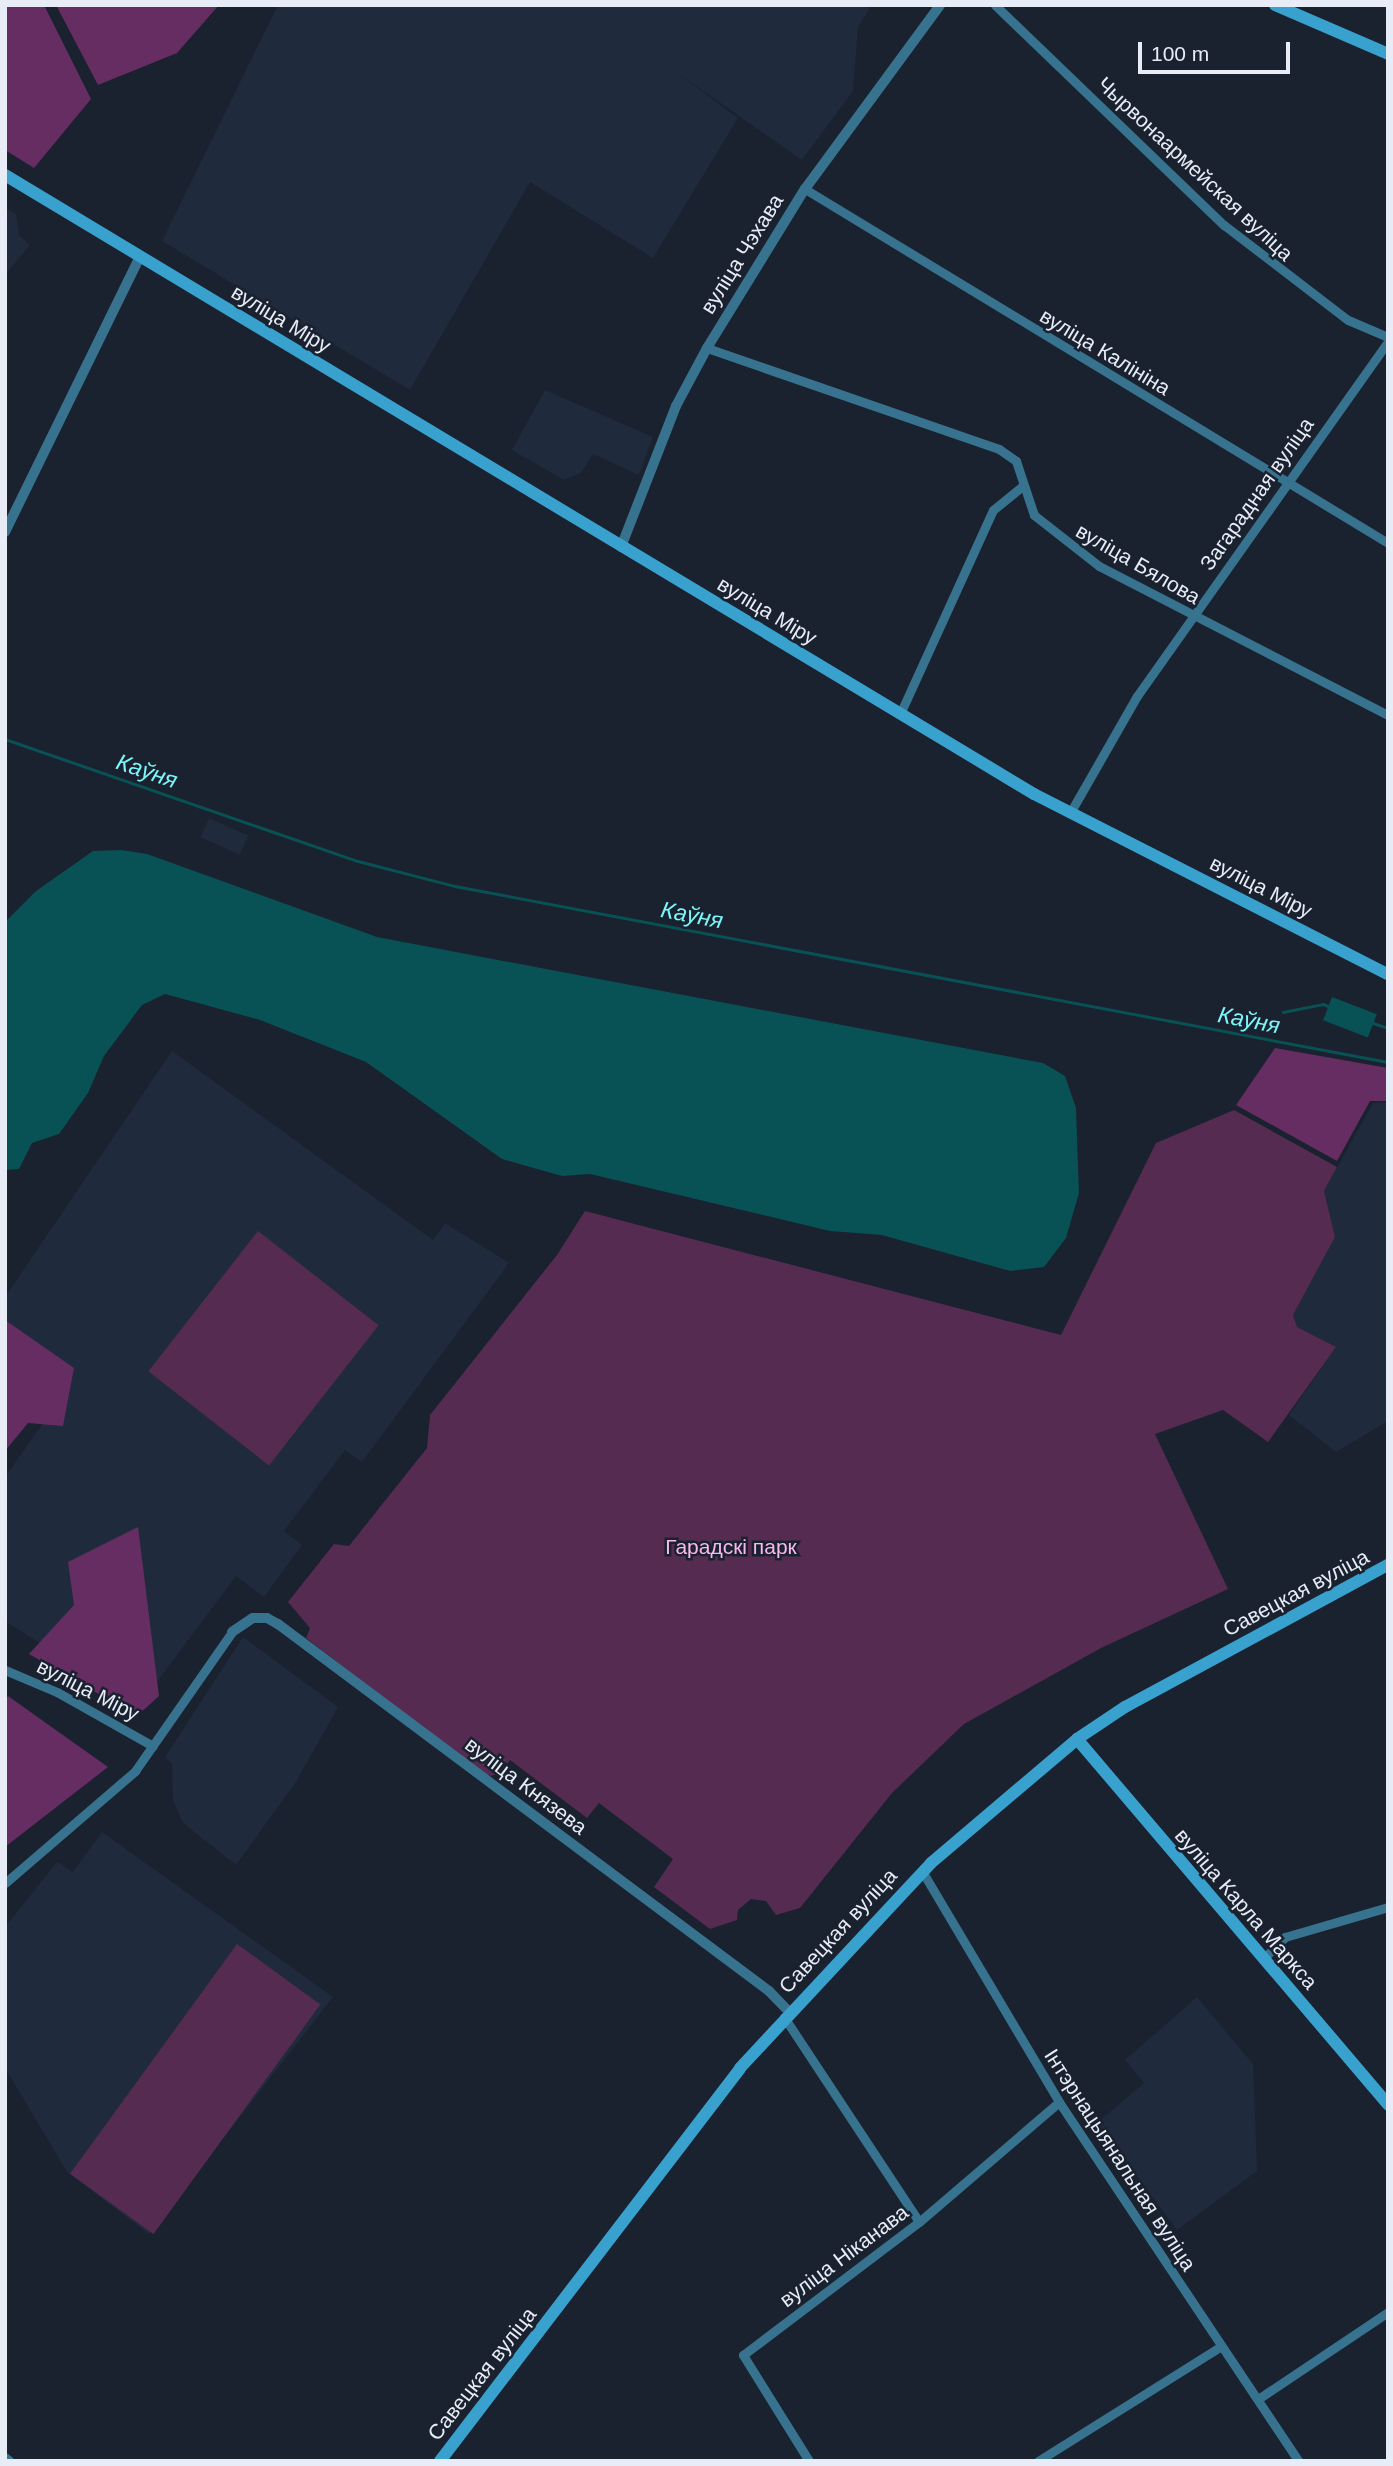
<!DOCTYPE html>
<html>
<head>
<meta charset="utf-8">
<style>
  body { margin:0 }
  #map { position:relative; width:1393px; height:2466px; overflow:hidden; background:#1a212f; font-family:Helvetica,sans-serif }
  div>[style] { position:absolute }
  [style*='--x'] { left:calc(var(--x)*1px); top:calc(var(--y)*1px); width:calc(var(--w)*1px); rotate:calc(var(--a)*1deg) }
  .built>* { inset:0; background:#202a3d; transform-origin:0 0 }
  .green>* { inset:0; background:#552b52; transform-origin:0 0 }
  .forest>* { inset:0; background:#652d62 }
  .water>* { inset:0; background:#085154; transform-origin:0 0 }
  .stream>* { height:2.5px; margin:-1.25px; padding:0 1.25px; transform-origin:1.25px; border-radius:1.25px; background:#085154 }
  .minor>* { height:9px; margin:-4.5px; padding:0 4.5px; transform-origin:4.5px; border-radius:4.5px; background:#37738e }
  .tertiary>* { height:10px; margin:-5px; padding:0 5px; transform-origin:5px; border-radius:5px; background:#37738e }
  .secondary>* { height:12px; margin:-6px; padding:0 6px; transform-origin:6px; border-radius:6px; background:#39a1ce }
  span { translate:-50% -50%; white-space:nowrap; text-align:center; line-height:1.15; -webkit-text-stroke:5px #1a212f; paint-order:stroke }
  .street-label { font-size:21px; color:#e7ecf6 }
  .park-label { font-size:21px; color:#fab6f3 }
  .water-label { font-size:23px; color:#7bf6f9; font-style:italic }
  .frame { position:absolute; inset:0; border:7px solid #e7ecf6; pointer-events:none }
  .scale { position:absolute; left:1138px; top:42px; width:152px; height:32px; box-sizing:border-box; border:4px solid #e7ecf6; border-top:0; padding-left:9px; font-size:21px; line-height:24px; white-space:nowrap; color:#e7ecf6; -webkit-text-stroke:5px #1a212f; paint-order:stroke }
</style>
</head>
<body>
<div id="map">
  <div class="built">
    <div style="clip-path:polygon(278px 5px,872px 5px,858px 27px,853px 91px,802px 160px,676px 72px,738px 118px,653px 258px,530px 182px,410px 390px,162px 241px)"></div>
    <div style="clip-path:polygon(5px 208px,16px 214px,19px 235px,30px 245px,5px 275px)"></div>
    <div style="clip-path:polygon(545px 390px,653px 437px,639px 475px,593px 454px,581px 473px,564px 480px,512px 450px)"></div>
    <div style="left:209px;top:818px;width:43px;height:21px;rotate:24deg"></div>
    <div style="clip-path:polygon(172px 1051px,433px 1240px,445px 1223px,509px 1263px,362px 1462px,345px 1450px,284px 1531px,302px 1545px,264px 1597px,236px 1576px,139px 1706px,5px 1621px,5px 1477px,48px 1416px,5px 1385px,5px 1297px)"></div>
    <div style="clip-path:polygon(1373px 1103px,1388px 1103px,1388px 1421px,1336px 1452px,1289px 1415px,1336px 1347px,1297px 1327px,1293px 1315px,1335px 1237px,1324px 1191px)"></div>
    <div style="clip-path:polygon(243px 1637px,338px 1707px,296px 1782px,236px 1865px,183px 1823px,173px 1800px,172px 1764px,165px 1757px)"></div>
    <div style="clip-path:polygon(102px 1832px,333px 1997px,149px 2234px,67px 2172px,5px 2068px,5px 1927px,57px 1862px,73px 1872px)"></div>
    <div style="clip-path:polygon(1197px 1997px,1253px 2064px,1257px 2171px,1177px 2230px,1097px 2123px,1144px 2083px,1125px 2060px)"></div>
  </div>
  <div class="green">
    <div style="clip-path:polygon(1234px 1110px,1337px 1167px,1324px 1191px,1335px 1237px,1293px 1315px,1297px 1327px,1336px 1347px,1268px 1442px,1223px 1410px,1155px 1434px,1228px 1589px,1101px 1648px,964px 1724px,892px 1793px,800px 1908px,776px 1915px,766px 1901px,751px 1899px,738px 1910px,737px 1920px,710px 1929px,654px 1887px,673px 1859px,599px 1803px,587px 1818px,510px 1760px,499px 1773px,491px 1776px,481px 1772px,306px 1638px,310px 1628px,288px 1602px,334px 1544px,349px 1546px,427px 1448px,430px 1415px,557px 1255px,585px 1211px,1061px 1335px,1156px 1143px)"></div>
    <div style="left:258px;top:1231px;width:153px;height:178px;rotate:38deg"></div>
    <div style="left:237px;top:1944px;width:103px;height:284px;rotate:36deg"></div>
  </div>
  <div class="forest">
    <div style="clip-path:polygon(5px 5px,44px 5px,91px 99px,34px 168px,5px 150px)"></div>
    <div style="clip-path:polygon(56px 5px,219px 5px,177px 53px,98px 85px)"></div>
    <div style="clip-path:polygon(1275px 1048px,1388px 1068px,1388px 1101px,1370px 1101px,1337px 1161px,1236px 1105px)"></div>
    <div style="clip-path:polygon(5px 1320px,74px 1368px,63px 1426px,28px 1423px,5px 1451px)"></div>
    <div style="clip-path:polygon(138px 1527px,159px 1696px,137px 1716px,29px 1654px,74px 1605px,68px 1562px)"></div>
    <div style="clip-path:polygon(8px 1696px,108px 1767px,5px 1847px,5px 1700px)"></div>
  </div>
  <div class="water">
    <div style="clip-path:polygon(122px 850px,147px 854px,377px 937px,1043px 1063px,1065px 1076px,1076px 1108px,1079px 1193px,1066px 1238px,1044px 1267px,1010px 1271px,882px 1235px,830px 1231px,590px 1174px,562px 1176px,502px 1159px,366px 1062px,260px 1020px,165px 994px,142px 1005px,104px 1056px,88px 1093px,59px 1134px,32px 1143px,19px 1169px,5px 1170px,5px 922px,36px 891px,93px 851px)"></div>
    <div style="left:1332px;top:997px;width:48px;height:25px;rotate:21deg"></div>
  </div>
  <div class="stream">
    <div style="--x:5;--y:739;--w:373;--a:19.1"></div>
    <div style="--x:358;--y:861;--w:100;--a:14.5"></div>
    <div style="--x:455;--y:886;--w:949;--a:10.68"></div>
    <div style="--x:1283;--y:1012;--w:41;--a:-11.3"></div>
    <div style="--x:1323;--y:1004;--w:9;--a:21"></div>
    <div style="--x:1373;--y:1023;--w:16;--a:18"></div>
  </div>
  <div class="minor">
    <div style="--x:995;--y:5;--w:318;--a:43.9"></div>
    <div style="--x:1224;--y:225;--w:156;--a:37.5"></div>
    <div style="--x:1348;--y:320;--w:43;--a:23"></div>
    <div style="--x:805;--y:189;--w:682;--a:31.27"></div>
    <div style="--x:707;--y:348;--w:309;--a:19.1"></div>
    <div style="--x:999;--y:449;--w:21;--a:35"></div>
    <div style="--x:1016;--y:461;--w:57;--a:71.6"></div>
    <div style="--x:1034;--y:515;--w:83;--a:38.1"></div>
    <div style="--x:1099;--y:566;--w:325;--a:27.3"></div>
    <div style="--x:900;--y:714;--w:224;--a:-65.5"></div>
    <div style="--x:993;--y:510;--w:38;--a:-39"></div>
    <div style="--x:1070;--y:813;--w:135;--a:-60.2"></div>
    <div style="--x:1137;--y:696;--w:435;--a:-54.7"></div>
    <div style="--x:5;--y:1670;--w:56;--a:22.9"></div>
    <div style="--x:57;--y:1692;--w:110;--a:29.4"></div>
    <div style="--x:922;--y:1871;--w:269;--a:59.3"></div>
    <div style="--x:1059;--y:2102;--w:431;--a:56.3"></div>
    <div style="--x:5;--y:1883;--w:172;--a:-40.7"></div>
    <div style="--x:135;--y:1771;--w:169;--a:-55.1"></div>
    <div style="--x:1264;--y:1958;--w:30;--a:-45"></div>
    <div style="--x:1285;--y:1937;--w:107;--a:-16.2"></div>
    <div style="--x:784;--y:2017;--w:245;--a:56.6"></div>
    <div style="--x:1258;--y:2399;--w:156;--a:-33.8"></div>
    <div style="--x:809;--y:2461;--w:125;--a:-121.9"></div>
    <div style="--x:743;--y:2355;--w:221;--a:-37.1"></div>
    <div style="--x:919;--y:2222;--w:184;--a:-40.6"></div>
    <div style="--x:1038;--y:2461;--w:216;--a:-32.1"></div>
  </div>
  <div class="tertiary">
    <div style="--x:5;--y:532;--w:306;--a:-63.9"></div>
    <div style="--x:621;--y:547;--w:151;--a:-68.7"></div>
    <div style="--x:676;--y:406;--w:66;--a:-61.9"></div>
    <div style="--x:707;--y:348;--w:187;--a:-58.4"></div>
    <div style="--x:805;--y:189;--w:228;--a:-53.7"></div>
    <div style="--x:232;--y:1632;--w:25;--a:-34"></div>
    <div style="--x:253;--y:1618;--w:14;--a:0"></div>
    <div style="--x:267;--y:1618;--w:13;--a:29"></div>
    <div style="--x:278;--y:1624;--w:613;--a:36.78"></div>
    <div style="--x:769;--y:1991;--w:29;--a:46"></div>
    <div style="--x:5;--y:2458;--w:5;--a:37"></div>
  </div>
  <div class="secondary">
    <div style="--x:1275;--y:5;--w:123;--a:23.4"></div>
    <div style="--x:5;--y:175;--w:1201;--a:31.03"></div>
    <div style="--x:1034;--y:794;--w:397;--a:27"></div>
    <div style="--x:1077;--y:1739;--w:480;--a:49.6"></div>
    <div style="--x:440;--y:2461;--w:494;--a:-52.6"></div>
    <div style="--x:740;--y:2068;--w:280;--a:-47"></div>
    <div style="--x:931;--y:1863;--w:192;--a:-40.3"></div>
    <div style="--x:1077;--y:1739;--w:58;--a:-33.7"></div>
    <div style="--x:1125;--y:1707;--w:299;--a:-28.4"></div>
  </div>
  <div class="street-label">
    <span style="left:1195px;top:169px;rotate:43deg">Чырвонаармейская вуліца</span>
    <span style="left:742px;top:254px;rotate:-58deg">вуліца Чэхава</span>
    <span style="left:281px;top:319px;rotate:31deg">вуліца Міру</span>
    <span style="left:1105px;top:352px;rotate:31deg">вуліца Калініна</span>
    <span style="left:1257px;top:494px;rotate:-55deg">Загарадная вуліца</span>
    <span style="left:1138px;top:564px;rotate:30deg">вуліца Бялова</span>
    <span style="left:767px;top:611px;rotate:31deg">вуліца Міру</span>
    <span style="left:1261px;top:887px;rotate:27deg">вуліца Міру</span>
    <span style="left:1296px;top:1593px;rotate:-28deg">Савецкая вуліца</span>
    <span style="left:88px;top:1690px;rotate:27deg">вуліца Міру</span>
    <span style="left:526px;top:1786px;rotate:37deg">вуліца Князева</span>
    <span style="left:1246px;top:1909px;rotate:49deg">вуліца Карла Маркса</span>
    <span style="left:838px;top:1931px;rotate:-47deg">Савецкая вуліца</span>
    <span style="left:1120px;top:2160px;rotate:57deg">Інтэрнацыянальная вуліца</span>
    <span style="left:844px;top:2256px;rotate:-37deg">вуліца Ніканава</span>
    <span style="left:482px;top:2374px;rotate:-52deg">Савецкая вуліца</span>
  </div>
  <div class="park-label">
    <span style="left:731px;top:1547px">Гарадскі парк</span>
  </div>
  <div class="water-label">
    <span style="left:147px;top:771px;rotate:19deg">Каўня</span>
    <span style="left:692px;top:915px;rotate:11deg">Каўня</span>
    <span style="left:1249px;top:1020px;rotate:11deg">Каўня</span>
  </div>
  <div class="frame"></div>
  <div class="scale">100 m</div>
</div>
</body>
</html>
